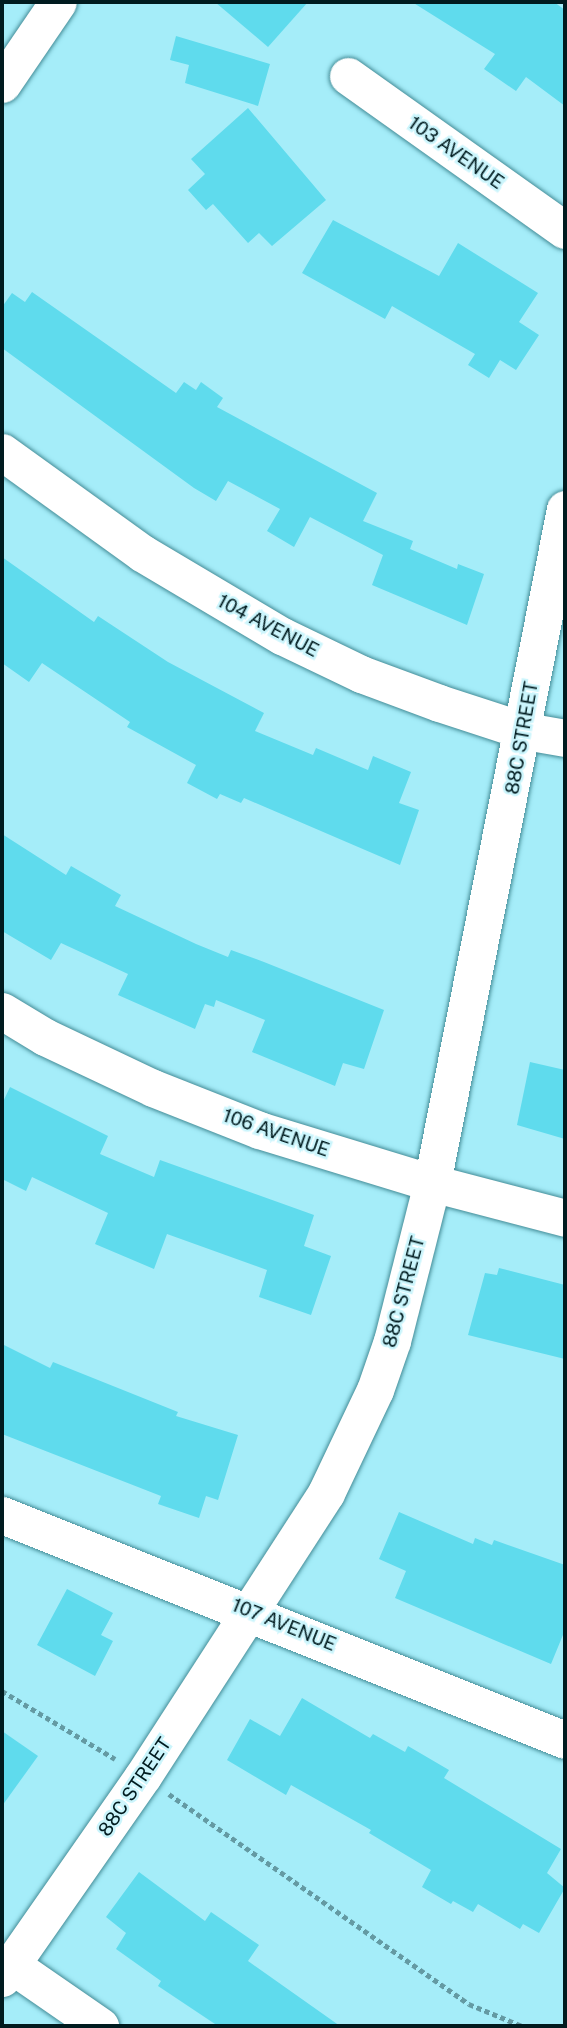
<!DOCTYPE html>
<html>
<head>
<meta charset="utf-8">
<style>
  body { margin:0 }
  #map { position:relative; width:567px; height:2028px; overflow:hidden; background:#a5edf9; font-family:"Public Sans",sans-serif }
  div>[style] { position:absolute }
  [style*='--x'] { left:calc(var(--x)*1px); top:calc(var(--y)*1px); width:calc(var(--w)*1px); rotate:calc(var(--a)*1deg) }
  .building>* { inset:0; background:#5fdbed }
  .path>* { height:4.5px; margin-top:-2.25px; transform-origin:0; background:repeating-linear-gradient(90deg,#649aa3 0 5px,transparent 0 8.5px) }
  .roads { filter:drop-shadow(0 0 2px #448c97) drop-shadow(0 0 2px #448c97) }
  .minor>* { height:37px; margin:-18.5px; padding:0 18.5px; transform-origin:18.5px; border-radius:18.5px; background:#fff }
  span { translate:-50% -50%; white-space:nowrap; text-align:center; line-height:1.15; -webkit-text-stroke:5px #cbf5fc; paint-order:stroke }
  .street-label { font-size:19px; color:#001b1f }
  .frame { position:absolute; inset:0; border:4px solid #001b1f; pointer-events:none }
</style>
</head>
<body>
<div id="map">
  <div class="building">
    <div style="clip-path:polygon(215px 2px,308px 2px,268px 47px)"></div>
    <div style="clip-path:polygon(412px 2px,554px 2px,565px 10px,565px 106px,526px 77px,516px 91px,484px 69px,495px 54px)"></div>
    <div style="clip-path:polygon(176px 36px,270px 64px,258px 106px,185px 83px,189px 65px,170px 60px)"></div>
    <div style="clip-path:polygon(248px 108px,326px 200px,272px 246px,259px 233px,248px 243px,213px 204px,206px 210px,188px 190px,205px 174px,191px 159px)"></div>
    <div style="clip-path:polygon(333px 220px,439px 276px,458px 243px,538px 293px,519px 322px,539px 335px,516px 370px,500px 360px,489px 378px,468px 365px,475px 354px,392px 306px,385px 319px,302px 273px)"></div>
    <div style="clip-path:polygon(32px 292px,176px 393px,184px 382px,196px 390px,201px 382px,223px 398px,217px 407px,377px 493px,363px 521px,413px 541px,410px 549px,457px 569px,458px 564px,484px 574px,467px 625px,372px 585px,383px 555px,310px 517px,294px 547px,267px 531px,280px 509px,228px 481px,216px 501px,194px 488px,2px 348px,2px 307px,12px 293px,25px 302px)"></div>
    <div style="clip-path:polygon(2px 557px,94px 622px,98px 616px,168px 662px,264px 713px,255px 731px,313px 755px,316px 748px,368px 770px,373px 756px,411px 772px,399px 803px,419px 810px,400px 865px,244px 798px,241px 803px,220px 794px,217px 799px,187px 783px,196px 765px,127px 727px,130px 722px,42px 663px,29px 682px,2px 663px)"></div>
    <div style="clip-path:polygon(2px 834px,66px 875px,71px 866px,121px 895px,115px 906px,196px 944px,228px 957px,231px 950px,264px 962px,384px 1010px,364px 1069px,343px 1063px,335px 1086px,252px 1052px,265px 1020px,216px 1000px,214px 1007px,205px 1004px,195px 1029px,118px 995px,128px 974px,61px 943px,51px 960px,2px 931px)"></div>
    <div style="clip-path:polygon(530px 1062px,565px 1070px,565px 1139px,517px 1125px)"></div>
    <div style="clip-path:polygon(10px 1087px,108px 1136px,100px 1154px,154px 1177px,160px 1160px,314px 1215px,304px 1246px,331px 1256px,311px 1315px,259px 1297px,267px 1270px,167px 1234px,154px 1269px,95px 1244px,108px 1213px,32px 1177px,26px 1191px,2px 1179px,2px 1104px)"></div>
    <div style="clip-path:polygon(499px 1268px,565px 1285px,565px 1359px,468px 1335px,485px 1273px,497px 1275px)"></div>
    <div style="clip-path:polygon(2px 1344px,50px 1368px,53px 1362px,178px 1412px,176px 1416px,238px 1435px,218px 1500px,206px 1496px,199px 1518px,158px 1504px,161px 1496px,2px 1434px)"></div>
    <div style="clip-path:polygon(399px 1512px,473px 1544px,475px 1538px,492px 1545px,494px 1540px,565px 1565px,565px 1630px,551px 1664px,395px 1598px,406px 1571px,379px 1559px)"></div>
    <div style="clip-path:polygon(67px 1589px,113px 1613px,101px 1635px,113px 1641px,95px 1676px,37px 1645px)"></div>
    <div style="clip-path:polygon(302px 1698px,370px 1738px,373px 1734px,405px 1752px,408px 1746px,449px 1770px,444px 1778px,561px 1849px,547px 1873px,565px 1888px,539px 1933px,523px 1924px,520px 1929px,478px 1904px,473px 1912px,453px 1901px,451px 1904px,422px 1887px,431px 1870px,369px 1833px,371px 1830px,291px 1785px,286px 1795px,227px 1760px,250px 1719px,280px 1736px)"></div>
    <div style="clip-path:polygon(2px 1731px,38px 1756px,2px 1806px)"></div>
    <div style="clip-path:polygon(139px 1872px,205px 1921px,211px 1912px,259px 1945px,248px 1961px,340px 2026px,218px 2026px,158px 1986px,161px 1981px,116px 1949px,126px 1933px,106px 1917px)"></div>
  </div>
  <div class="path">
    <div style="--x:2;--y:1691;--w:132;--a:31"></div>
    <div style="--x:169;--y:1794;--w:366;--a:35"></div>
    <div style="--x:469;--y:2004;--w:57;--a:22.5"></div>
  </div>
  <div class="roads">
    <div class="minor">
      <div style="--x:348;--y:76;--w:266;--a:35.4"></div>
      <div style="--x:2;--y:84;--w:99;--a:-55.7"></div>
      <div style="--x:2;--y:452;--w:173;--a:35.8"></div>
      <div style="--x:142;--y:553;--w:163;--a:30.7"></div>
      <div style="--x:282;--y:636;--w:88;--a:25.7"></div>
      <div style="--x:361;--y:674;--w:83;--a:20.4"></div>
      <div style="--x:439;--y:703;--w:90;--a:18"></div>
      <div style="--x:525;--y:731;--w:41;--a:9.9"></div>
      <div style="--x:2;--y:1011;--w:50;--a:31.2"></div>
      <div style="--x:45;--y:1037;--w:119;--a:25.3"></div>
      <div style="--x:153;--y:1088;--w:114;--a:21.6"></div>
      <div style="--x:259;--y:1130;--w:181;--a:17"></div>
      <div style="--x:432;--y:1183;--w:138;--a:14.7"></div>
      <div style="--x:2;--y:1515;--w:606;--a:21.78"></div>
      <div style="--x:13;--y:1966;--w:106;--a:34.6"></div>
      <div style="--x:2;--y:1978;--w:246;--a:-55.1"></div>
      <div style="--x:143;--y:1776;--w:337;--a:-57.1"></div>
      <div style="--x:326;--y:1493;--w:114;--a:-64.6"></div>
      <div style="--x:375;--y:1390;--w:52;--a:-70.9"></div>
      <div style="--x:392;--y:1341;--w:163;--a:-75.8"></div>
      <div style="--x:432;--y:1183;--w:687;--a:-78.84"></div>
    </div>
  </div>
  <div class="street-label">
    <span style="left:456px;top:153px;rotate:35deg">103 AVENUE</span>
    <span style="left:268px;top:626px;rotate:28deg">104 AVENUE</span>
    <span style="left:522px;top:738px;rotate:-80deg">88C STREET</span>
    <span style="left:276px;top:1133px;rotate:19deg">106 AVENUE</span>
    <span style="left:404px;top:1292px;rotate:-75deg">88C STREET</span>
    <span style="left:284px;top:1625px;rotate:22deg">107 AVENUE</span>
    <span style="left:135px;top:1787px;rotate:-56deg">88C STREET</span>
  </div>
  <div class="frame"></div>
</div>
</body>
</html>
